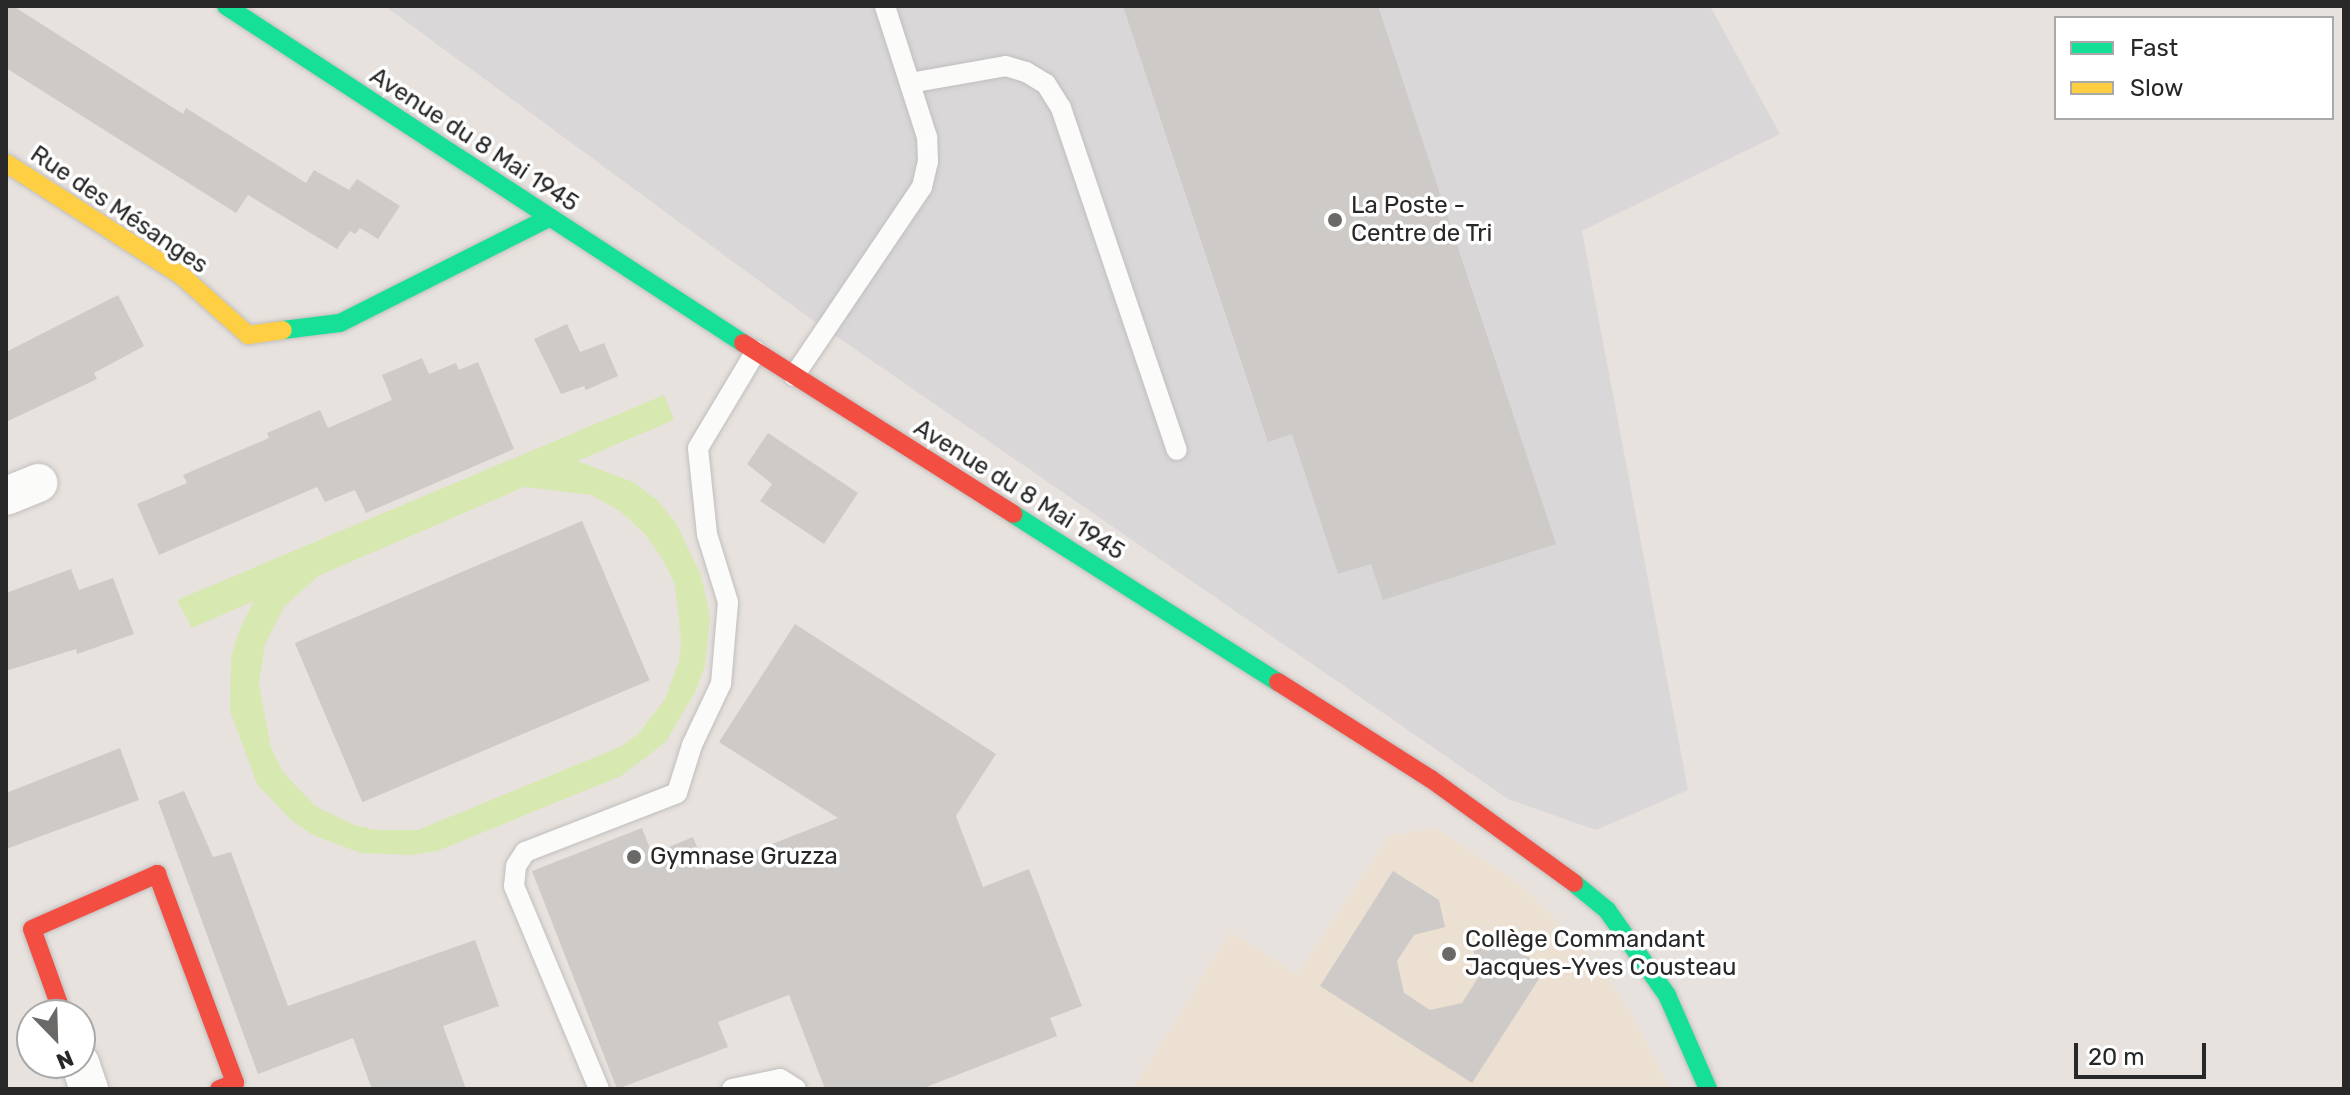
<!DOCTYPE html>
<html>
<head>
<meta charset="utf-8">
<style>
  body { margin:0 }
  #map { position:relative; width:2350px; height:1095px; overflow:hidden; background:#e7e2dd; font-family:Rubik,sans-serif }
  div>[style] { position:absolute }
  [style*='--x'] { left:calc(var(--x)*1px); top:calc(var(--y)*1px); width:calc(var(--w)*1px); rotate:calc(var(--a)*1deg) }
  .industrial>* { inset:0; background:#dad7d9 }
  .education>* { inset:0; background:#ebe0d1 }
  .pitch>* { inset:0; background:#d7e8b1 }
  .building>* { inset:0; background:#cecac7; transform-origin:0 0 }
  .roads { filter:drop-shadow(0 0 2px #c0bebf) drop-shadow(0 0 2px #c0bebf) }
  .lane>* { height:20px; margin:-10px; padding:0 10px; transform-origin:10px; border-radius:10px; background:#fbfbfa }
  .street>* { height:38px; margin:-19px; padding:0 19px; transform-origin:19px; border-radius:19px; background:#fbfbfa }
  .fast>* { height:18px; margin:-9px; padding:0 9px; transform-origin:9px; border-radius:9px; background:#16e098 }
  .slow>* { height:18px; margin:-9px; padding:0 9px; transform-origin:9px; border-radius:9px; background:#ffcf43 }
  .jam>* { height:18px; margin:-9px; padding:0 9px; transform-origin:9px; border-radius:9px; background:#f24e42 }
  .dots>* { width:22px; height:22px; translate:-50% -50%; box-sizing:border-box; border:4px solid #fff; border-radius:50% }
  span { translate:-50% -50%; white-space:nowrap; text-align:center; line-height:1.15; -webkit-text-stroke:7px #fff; paint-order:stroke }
  .street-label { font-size:24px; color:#282828 }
  .poi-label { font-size:24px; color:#282828 }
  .left { translate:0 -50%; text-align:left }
  .frame { position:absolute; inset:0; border:8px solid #282828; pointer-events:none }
  .legend { position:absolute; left:2054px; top:16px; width:280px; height:104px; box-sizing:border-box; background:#fff; border:2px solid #a9a9a9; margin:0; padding:10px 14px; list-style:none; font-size:24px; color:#282828 }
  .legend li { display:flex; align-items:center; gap:16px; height:40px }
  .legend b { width:40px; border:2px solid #a9a9a9 }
  .north { position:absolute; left:16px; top:999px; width:80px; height:80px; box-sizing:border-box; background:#fff; border:2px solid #a9a9a9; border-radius:50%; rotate:157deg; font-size:22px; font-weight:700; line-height:32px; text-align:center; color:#282828 }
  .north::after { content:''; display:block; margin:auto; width:28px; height:36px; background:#6b6967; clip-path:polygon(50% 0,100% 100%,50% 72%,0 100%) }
  .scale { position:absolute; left:2074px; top:1043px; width:132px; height:36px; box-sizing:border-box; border:4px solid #282828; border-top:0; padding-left:10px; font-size:24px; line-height:28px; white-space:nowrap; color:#282828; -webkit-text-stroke:6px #fff; paint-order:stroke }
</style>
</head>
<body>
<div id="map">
  <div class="industrial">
    <div style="clip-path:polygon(385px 6px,1710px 6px,1780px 134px,1582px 231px,1688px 790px,1596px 830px,1508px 799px,807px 316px)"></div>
  </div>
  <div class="education">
    <div style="clip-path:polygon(1436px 828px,1518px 883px,1584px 948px,1628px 1007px,1670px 1089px,1133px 1089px,1230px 932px,1297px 974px,1389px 836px)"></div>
  </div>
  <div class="pitch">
    <div style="clip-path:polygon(evenodd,664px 395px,674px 420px,577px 461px,633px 482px,657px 500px,676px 523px,701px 575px,710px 617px,705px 666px,695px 692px,666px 742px,621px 776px,437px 851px,411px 855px,361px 853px,313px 835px,292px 821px,257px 784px,230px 711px,231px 657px,240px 628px,254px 601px,192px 628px,177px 600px,664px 395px,524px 487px,592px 495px,621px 512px,645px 534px,662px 558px,675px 584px,681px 641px,679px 661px,665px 699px,638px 734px,620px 747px,418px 830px,375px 830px,354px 825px,315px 806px,282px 771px,271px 748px,259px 684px,265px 644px,284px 607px,318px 576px,524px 487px)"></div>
  </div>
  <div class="building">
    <div style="clip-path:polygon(6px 6px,13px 6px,183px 114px,186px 108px,306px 183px,314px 170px,349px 190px,357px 179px,400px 206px,378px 239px,360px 228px,355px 234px,350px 231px,337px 249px,248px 195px,236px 213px,6px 68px)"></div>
    <div style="clip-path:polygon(1123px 6px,1378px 6px,1556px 544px,1383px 600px,1371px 564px,1338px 574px,1292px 434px,1268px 442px)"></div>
    <div style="clip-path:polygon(118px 295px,144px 346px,94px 373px,97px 379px,6px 422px,6px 352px)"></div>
    <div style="clip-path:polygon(567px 324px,580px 352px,604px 343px,618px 376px,586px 390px,584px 386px,561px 394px,534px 339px)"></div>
    <div style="clip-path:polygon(422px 358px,429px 374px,456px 363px,459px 370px,478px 362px,514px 449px,366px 513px,355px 490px,325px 502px,317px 487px,159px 555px,137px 504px,187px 483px,183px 475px,269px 438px,267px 433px,320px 410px,328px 428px,392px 400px,382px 375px)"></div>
    <div style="clip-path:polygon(768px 433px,858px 493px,824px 544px,760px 501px,772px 484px,747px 464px)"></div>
    <div style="left:582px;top:521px;width:173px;height:312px;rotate:67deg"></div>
    <div style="clip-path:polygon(71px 569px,79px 590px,113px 578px,134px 634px,77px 654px,76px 649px,6px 671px,6px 593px)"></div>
    <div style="clip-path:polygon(795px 624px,996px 754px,956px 816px,983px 887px,1029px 869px,1082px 1006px,1050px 1018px,1057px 1036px,921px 1089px,825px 1089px,789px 995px,718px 1022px,728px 1047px,617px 1089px,532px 871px,642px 828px,652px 854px,693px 837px,706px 870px,838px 818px,719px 742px)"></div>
    <div style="clip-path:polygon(120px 748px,139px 800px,6px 849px,6px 793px)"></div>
    <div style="clip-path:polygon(184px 791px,213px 857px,231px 852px,288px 1006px,475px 940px,499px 1006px,443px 1026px,466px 1089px,372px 1089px,353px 1038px,258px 1074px,158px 801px)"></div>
    <div style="clip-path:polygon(1393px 871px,1439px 900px,1445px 927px,1414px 935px,1397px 961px,1404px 993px,1430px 1010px,1462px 1003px,1479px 976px,1472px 944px,1500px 939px,1546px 968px,1472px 1083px,1320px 986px)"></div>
  </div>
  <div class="roads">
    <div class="lane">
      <div style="--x:910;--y:83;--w:97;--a:-10"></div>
      <div style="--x:1006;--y:66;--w:21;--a:17"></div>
      <div style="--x:1026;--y:72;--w:23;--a:31"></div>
      <div style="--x:1046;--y:84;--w:28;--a:58"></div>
      <div style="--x:1061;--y:108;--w:361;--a:71.3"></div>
      <div style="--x:794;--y:376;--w:228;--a:-55.9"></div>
      <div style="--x:922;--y:187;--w:26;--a:-77"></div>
      <div style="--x:928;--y:162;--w:25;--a:-92"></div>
      <div style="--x:927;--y:137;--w:138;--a:-107.8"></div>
      <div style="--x:599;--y:1089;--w:220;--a:-112.7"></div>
      <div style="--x:514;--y:886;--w:20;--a:-84"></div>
      <div style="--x:516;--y:866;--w:17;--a:-57"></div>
      <div style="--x:525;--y:852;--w:163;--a:-21.2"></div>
      <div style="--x:677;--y:793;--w:50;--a:-72.6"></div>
      <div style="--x:692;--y:745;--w:68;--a:-64.6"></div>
      <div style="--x:721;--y:684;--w:82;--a:-85.1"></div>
      <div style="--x:728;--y:602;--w:71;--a:-107.2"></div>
      <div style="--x:707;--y:534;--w:86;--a:-96"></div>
      <div style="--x:698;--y:448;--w:113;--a:-59.1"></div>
      <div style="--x:732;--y:1089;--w:49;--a:-11.8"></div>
      <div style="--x:780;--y:1079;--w:19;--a:32"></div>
    </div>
    <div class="street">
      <div style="--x:6;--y:496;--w:35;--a:-22"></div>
      <div style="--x:80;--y:1063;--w:28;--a:71"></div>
    </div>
    <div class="fast">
      <div style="--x:226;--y:6;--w:617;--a:33.1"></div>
      <div style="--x:283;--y:330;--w:57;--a:-7"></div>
      <div style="--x:340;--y:323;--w:234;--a:-26.7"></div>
      <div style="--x:1013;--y:514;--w:314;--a:32.4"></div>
      <div style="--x:1574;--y:883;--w:43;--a:39.3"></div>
      <div style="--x:1607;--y:910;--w:104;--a:54.8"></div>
      <div style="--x:1667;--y:995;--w:103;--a:66.4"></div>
    </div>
    <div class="slow">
      <div style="--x:6;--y:163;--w:209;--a:32.7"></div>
      <div style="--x:182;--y:276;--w:89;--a:41.8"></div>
      <div style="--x:248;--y:335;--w:35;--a:-8"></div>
    </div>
    <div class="jam">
      <div style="--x:743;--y:343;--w:320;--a:32.3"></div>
      <div style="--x:1278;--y:682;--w:181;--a:32.4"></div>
      <div style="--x:1431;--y:779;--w:177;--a:36"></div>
      <div style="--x:63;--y:1015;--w:91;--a:-109.8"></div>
      <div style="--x:32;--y:929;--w:137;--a:-23.7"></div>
      <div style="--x:157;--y:874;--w:223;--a:69.5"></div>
      <div style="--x:235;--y:1083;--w:17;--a:159"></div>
    </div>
  </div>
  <div class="dots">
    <div style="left:1335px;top:220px;background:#6b6967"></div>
    <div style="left:634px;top:857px;background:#6b6967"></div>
    <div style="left:1449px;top:954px;background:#6b6967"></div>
  </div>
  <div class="street-label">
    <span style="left:474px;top:140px;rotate:33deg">Avenue du 8 Mai 1945</span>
    <span style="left:119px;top:210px;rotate:34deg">Rue des Mésanges</span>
    <span style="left:1019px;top:490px;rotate:32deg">Avenue du 8 Mai 1945</span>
  </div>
  <div class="poi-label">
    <span class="left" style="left:1351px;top:220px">La Poste -<br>Centre de Tri</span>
    <span class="left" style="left:650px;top:857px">Gymnase Gruzza</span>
    <span class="left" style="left:1465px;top:954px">Collège Commandant<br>Jacques-Yves Cousteau</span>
  </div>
  <div class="frame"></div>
  <ul class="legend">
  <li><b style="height:10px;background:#16e098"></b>Fast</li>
  <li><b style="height:10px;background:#ffcf43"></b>Slow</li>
  </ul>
  <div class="north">N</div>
  <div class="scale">20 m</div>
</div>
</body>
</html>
